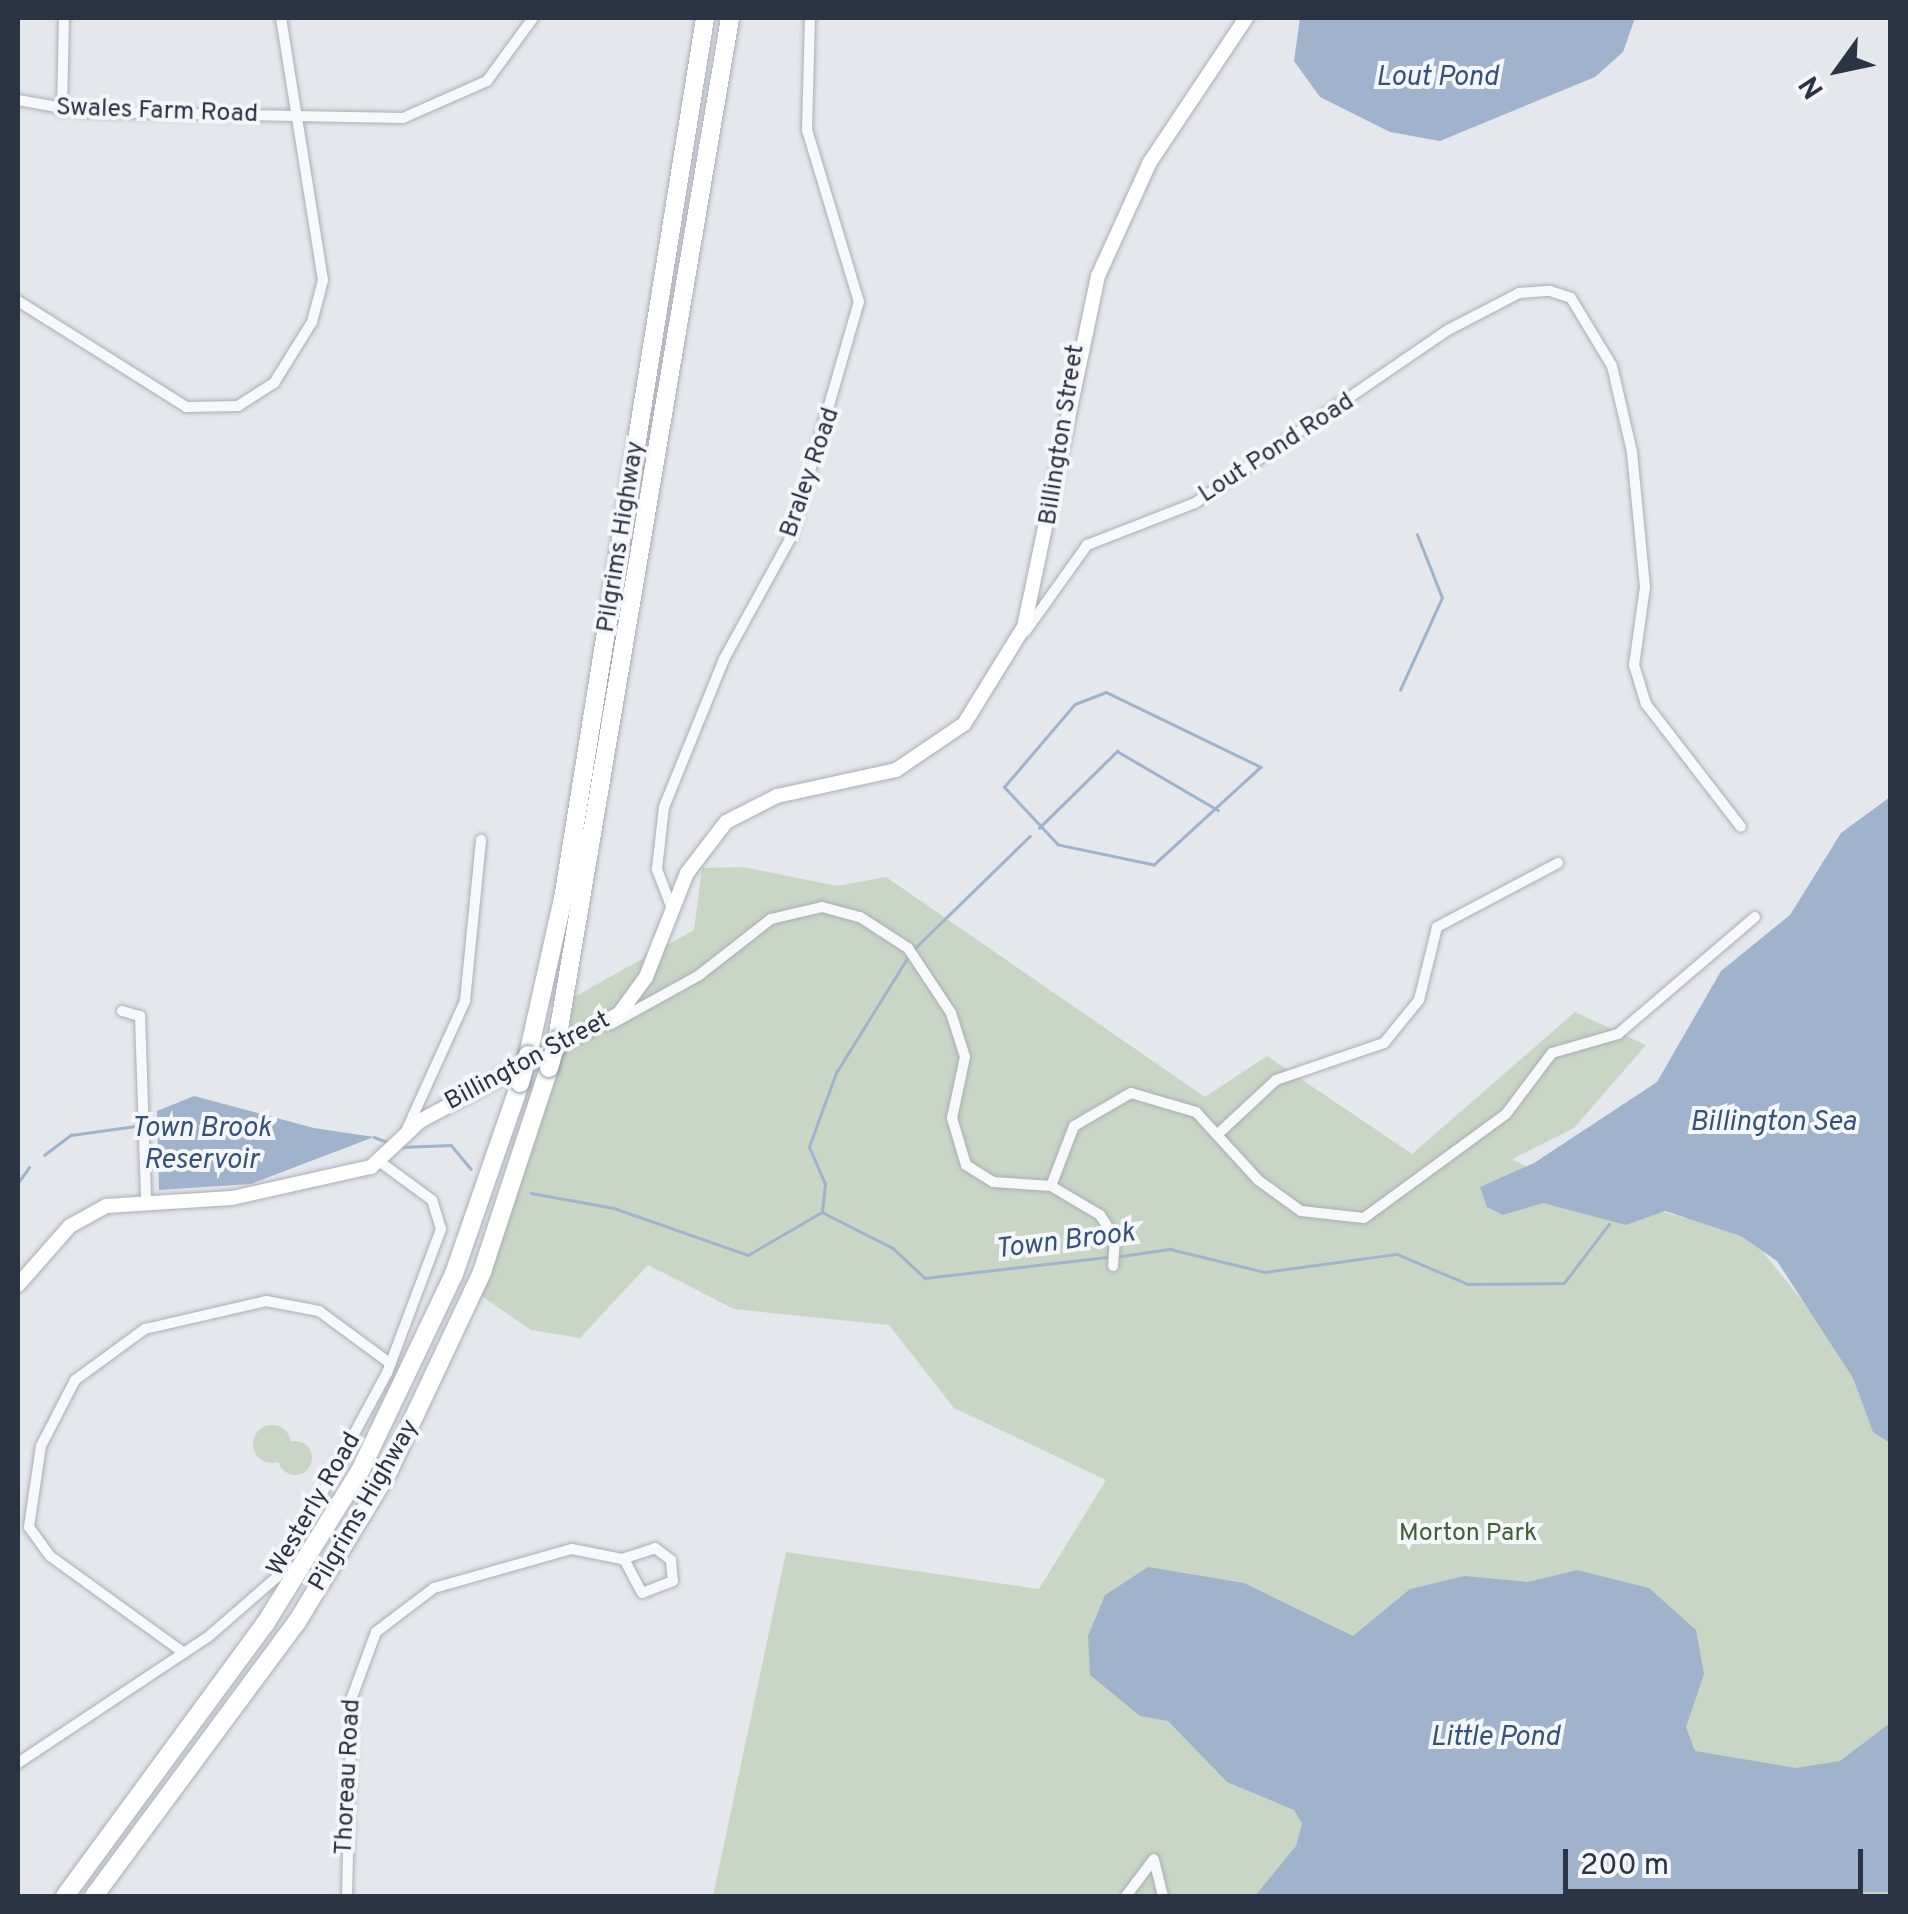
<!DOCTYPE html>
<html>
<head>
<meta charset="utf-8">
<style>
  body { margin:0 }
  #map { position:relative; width:1908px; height:1914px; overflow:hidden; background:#e4e7ec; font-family:Overpass,sans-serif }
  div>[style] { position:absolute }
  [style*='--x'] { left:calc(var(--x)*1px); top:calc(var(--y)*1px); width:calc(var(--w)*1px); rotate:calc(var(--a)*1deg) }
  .green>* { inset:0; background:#c9d6c5 }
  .round { border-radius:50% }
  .water>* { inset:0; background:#9fb4cc }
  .stream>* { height:2.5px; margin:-1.25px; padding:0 1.25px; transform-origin:1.25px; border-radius:1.25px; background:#9fb4cc }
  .roads { filter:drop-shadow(0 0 2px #a9aeb7) drop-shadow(0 0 2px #a9aeb7) }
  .street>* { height:10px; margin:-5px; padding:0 5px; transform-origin:5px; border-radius:5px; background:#f7f8fa }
  .secondary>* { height:14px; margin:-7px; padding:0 7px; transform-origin:7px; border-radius:7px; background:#fff }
  .highway>* { height:18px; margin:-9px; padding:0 9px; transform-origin:9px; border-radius:9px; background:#fff }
  .bridges { filter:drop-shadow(0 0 2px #8b94a3) drop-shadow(0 0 2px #8b94a3) }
  .highway-bridge>* { height:18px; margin:-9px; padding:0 9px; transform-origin:9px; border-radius:9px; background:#fff }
  span { translate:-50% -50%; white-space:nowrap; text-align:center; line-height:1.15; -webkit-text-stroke:8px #f4f6f9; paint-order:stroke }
  .street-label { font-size:25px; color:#2b3445 }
  .park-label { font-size:25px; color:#3f6138 }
  .water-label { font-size:28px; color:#34527a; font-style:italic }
  .frame { position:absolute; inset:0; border:20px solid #2b3445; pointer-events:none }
  .north { position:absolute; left:1788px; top:20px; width:100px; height:100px; -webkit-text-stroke:8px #f4f6f9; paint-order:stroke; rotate:237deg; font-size:28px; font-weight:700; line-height:40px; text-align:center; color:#2b3445 }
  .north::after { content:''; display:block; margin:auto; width:35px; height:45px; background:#2b3445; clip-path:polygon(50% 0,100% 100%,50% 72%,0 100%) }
  .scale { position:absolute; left:1563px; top:1849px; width:300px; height:45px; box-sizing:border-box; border:5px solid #2b3445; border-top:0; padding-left:12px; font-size:30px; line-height:35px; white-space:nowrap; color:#2b3445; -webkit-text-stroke:8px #f4f6f9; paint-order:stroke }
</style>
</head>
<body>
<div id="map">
  <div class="green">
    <div style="clip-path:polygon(743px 867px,837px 886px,886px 877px,1205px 1097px,1267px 1056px,1412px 1154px,1575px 1012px,1646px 1045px,1574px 1128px,1512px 1159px,1558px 1184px,1749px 1235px,1890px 1409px,1890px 1896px,713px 1896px,786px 1552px,1039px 1589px,1106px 1480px,954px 1408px,889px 1325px,734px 1309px,648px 1265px,580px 1338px,531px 1330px,477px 1293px,558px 1006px,694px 930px,702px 868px)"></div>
    <div class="round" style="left:253px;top:1425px;width:38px;height:38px"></div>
    <div class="round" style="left:278px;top:1441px;width:34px;height:34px"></div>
  </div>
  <div class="water">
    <div style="clip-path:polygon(1300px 18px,1635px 18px,1623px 52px,1595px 77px,1440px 141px,1390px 132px,1320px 97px,1294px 61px)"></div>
    <div style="clip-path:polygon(1890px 797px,1890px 1443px,1873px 1432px,1853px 1378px,1777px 1261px,1741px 1236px,1665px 1211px,1626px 1225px,1543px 1203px,1503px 1215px,1487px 1207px,1480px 1187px,1534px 1163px,1657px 1082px,1721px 971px,1790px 915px,1841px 833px)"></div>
    <div style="clip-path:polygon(194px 1096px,314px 1128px,374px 1137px,251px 1184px,159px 1190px,157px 1111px)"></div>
    <div style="clip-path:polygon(1148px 1567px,1244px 1583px,1353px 1636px,1410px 1589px,1464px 1576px,1528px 1582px,1577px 1570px,1649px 1588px,1696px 1630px,1704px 1674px,1686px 1727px,1695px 1751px,1796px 1768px,1840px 1761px,1890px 1723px,1890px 1892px,1255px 1896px,1296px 1846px,1302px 1823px,1294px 1810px,1227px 1782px,1168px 1721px,1140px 1716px,1090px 1675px,1088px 1636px,1105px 1595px)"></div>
  </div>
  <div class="stream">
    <div style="--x:1400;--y:690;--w:101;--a:-65.5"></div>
    <div style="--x:1442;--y:598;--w:68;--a:-111.6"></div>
    <div style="--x:1106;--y:692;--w:172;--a:25.8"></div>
    <div style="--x:1261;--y:767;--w:145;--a:137.5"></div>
    <div style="--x:1154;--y:865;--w:98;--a:-168.2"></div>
    <div style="--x:1058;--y:845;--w:79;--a:-133"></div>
    <div style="--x:1004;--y:787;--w:109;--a:-49.5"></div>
    <div style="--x:1075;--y:704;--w:33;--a:-21"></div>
    <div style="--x:1039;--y:828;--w:110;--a:-44.6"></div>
    <div style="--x:1117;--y:751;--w:117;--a:30.3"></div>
    <div style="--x:913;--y:950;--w:163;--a:-44.3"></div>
    <div style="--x:374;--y:1137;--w:15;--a:20"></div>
    <div style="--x:400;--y:1147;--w:51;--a:-2.2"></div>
    <div style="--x:451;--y:1145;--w:31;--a:50"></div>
    <div style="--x:44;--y:1155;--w:34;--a:-37"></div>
    <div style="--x:71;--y:1135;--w:67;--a:-7.8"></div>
    <div style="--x:18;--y:1183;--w:19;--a:-55"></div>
    <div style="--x:531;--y:1193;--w:84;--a:10.2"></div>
    <div style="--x:614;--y:1208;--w:142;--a:19.3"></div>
    <div style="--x:748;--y:1255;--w:86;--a:-30.2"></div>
    <div style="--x:822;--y:1212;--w:80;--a:26.9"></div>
    <div style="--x:893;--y:1248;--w:44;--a:43.2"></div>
    <div style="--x:925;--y:1278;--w:183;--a:-6.6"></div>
    <div style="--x:822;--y:1212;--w:28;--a:-84"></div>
    <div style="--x:825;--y:1184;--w:40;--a:-113.4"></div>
    <div style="--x:809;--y:1147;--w:79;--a:-70"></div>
    <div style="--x:836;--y:1073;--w:137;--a:-58.2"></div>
    <div style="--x:1115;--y:1257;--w:56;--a:-8.3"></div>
    <div style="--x:1170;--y:1249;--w:98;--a:13.6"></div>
    <div style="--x:1265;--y:1272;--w:133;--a:-7.8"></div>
    <div style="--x:1397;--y:1254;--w:77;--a:22.9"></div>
    <div style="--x:1468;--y:1284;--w:96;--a:-0.6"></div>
    <div style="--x:1564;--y:1283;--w:74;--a:-52.7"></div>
  </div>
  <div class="roads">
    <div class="street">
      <div style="--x:18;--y:100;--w:68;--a:10.2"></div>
      <div style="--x:85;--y:112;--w:318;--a:1.1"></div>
      <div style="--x:403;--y:118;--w:92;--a:-23.8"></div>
      <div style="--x:487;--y:81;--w:78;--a:-53.9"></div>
      <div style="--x:62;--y:111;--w:93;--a:-88.8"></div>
      <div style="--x:18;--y:301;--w:199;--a:32.2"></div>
      <div style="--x:186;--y:407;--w:52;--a:-1.1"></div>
      <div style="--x:238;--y:406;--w:43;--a:-32.6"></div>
      <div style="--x:274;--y:383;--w:72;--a:-58.1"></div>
      <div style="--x:312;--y:322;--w:43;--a:-75.3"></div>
      <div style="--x:323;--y:280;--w:265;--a:-99.1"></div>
      <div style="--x:1025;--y:632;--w:107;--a:-54.5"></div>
      <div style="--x:1087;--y:545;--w:116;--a:-21.3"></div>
      <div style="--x:1195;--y:503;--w:306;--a:-34.4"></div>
      <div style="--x:1448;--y:330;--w:80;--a:-27.5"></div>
      <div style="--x:1519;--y:293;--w:31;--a:-4"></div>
      <div style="--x:1550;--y:291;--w:22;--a:18"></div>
      <div style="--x:1571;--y:298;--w:79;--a:58.9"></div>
      <div style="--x:1612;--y:366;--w:88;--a:76.9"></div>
      <div style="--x:1632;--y:452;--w:136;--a:84.5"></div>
      <div style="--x:1645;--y:587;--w:79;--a:98"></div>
      <div style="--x:1634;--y:665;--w:41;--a:72.9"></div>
      <div style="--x:1646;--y:704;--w:155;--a:52.3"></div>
      <div style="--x:671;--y:906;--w:40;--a:-111"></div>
      <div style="--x:657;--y:869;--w:62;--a:-83.6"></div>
      <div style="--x:664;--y:807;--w:160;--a:-67.9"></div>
      <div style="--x:724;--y:659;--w:139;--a:-61.2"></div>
      <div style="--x:791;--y:537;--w:245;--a:-73.9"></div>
      <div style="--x:859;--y:302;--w:180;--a:-106.8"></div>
      <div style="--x:807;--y:130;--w:112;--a:-88.5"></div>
      <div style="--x:122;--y:1011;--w:19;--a:16"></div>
      <div style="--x:140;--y:1016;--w:185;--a:88.1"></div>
      <div style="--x:611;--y:1024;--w:99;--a:-28.9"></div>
      <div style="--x:698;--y:976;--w:93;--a:-38"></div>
      <div style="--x:771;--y:919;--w:52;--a:-13.2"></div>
      <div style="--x:822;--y:907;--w:39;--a:15"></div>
      <div style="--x:860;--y:917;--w:57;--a:32.9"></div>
      <div style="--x:908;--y:948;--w:78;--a:56.5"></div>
      <div style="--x:951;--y:1013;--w:46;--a:72.3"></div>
      <div style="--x:965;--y:1057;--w:62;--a:102"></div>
      <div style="--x:952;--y:1118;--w:49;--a:73.4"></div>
      <div style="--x:966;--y:1165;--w:32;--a:32"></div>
      <div style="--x:993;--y:1182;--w:58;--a:3.9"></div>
      <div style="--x:1051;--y:1186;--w:57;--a:30.6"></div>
      <div style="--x:1100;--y:1215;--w:27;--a:57"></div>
      <div style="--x:1115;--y:1238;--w:28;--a:94"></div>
      <div style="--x:407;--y:1129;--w:141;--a:-65.6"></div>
      <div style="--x:465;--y:1001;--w:162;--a:-84.3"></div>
      <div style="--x:1219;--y:1133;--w:78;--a:-42.9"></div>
      <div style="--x:1276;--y:1080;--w:114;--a:-18.9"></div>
      <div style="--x:1384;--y:1043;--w:55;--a:-50.9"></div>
      <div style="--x:1419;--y:1000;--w:75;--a:-76.1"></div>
      <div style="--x:1437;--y:927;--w:137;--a:-27.9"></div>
      <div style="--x:1051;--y:1186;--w:64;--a:-69"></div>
      <div style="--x:1074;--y:1126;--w:66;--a:-30.1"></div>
      <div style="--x:1131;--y:1093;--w:68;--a:16.3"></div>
      <div style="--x:1196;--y:1112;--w:92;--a:47.6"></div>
      <div style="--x:1258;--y:1180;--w:53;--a:35.8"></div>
      <div style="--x:1301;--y:1211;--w:63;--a:6.3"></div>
      <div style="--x:1364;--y:1218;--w:176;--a:-36.2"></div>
      <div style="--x:1506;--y:1114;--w:76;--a:-53"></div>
      <div style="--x:1552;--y:1053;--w:69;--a:-16.1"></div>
      <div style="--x:1618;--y:1034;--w:180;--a:-40.5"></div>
      <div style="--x:184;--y:1653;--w:165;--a:-144.1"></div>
      <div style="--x:50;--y:1556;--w:36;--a:-126"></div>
      <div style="--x:29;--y:1527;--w:82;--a:-81.6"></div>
      <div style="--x:41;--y:1446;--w:74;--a:-62.7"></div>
      <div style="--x:75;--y:1380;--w:87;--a:-36.1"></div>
      <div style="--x:145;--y:1329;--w:124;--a:-13"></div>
      <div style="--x:266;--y:1301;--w:54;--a:10.7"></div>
      <div style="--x:319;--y:1311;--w:89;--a:36.4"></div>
      <div style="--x:18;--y:1763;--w:228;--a:-33.6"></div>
      <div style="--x:208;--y:1637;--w:91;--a:-41"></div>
      <div style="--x:277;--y:1577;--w:232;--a:-61.7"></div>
      <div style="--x:387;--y:1373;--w:154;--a:-69.4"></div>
      <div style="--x:441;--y:1229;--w:30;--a:-107"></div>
      <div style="--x:432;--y:1200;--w:66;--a:-143.7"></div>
      <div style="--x:1154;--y:1860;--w:37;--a:76"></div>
      <div style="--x:347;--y:1896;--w:199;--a:-88.6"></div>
      <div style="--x:352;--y:1697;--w:69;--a:-69.7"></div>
      <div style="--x:376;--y:1632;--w:73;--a:-37.2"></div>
      <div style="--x:434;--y:1588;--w:143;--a:-15.8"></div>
      <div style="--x:572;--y:1549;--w:51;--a:11.3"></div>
      <div style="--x:622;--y:1559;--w:35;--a:-18"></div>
      <div style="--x:655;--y:1548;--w:20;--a:37"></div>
      <div style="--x:671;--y:1560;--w:21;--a:85"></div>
      <div style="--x:673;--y:1581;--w:33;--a:159"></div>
      <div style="--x:642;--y:1593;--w:38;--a:-118"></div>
      <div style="--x:1126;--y:1896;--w:46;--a:-52.9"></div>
    </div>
    <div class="secondary">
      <div style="--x:18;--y:1285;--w:79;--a:-48.6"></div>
      <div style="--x:70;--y:1226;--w:41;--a:-29.1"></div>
      <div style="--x:106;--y:1206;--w:126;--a:-3.6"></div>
      <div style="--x:232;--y:1198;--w:142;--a:-12.6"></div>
      <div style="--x:371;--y:1167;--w:67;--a:-43.2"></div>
      <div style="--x:420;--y:1121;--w:226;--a:-28.3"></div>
      <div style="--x:619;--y:1014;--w:46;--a:-53.9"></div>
      <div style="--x:646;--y:977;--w:112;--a:-68.5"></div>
      <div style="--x:687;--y:873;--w:64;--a:-52.6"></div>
      <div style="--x:726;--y:822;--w:57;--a:-27"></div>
      <div style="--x:777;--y:796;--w:122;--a:-12.3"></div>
      <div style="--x:896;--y:770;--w:82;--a:-34.1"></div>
      <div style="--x:964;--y:724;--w:114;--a:-58.3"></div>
      <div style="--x:1024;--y:627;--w:359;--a:-78.1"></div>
      <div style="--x:1098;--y:276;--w:125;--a:-65.5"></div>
      <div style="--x:1150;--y:162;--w:173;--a:-56.3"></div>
    </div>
    <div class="highway">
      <div style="--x:557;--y:1040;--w:1037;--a:-80.39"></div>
      <div style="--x:528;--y:1055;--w:160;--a:-77.4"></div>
      <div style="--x:563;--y:899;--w:892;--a:-80.84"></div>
      <div style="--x:65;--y:1896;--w:338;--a:-53.7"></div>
      <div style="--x:265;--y:1624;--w:182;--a:-58.2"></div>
      <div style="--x:361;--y:1469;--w:216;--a:-64.5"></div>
      <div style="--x:454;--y:1274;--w:202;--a:-70.9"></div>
      <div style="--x:94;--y:1896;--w:341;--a:-53.5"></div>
      <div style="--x:297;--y:1622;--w:178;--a:-58.8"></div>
      <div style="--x:389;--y:1470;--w:219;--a:-64.8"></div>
      <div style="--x:482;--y:1272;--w:215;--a:-71.8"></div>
    </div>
  </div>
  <div class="bridges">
    <div class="highway-bridge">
      <div style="--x:549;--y:1068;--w:29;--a:-74"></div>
      <div style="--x:520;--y:1083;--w:29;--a:-74"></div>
    </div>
  </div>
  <div class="street-label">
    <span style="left:157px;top:112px;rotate:2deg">Swales Farm Road</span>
    <span style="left:1063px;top:435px;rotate:-81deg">Billington Street</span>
    <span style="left:1277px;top:449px;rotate:-33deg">Lout Pond Road</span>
    <span style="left:811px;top:473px;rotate:-71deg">Braley Road</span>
    <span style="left:622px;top:537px;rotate:-81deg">Pilgrims Highway</span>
    <span style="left:528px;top:1062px;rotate:-28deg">Billington Street</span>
    <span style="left:315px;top:1505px;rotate:-60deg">Westerly Road</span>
    <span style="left:365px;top:1506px;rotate:-60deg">Pilgrims Highway</span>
    <span style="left:349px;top:1777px;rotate:-87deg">Thoreau Road</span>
  </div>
  <div class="park-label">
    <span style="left:1468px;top:1534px">Morton Park</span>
  </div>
  <div class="water-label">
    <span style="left:1437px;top:78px">Lout Pond</span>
    <span style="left:1773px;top:1123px">Billington Sea</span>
    <span style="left:201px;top:1145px">Town Brook<br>Reservoir</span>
    <span style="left:1065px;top:1242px;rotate:-7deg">Town Brook</span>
    <span style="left:1495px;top:1738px">Little Pond</span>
  </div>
  <div class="frame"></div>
  <div class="north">N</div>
  <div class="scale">200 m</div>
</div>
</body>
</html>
